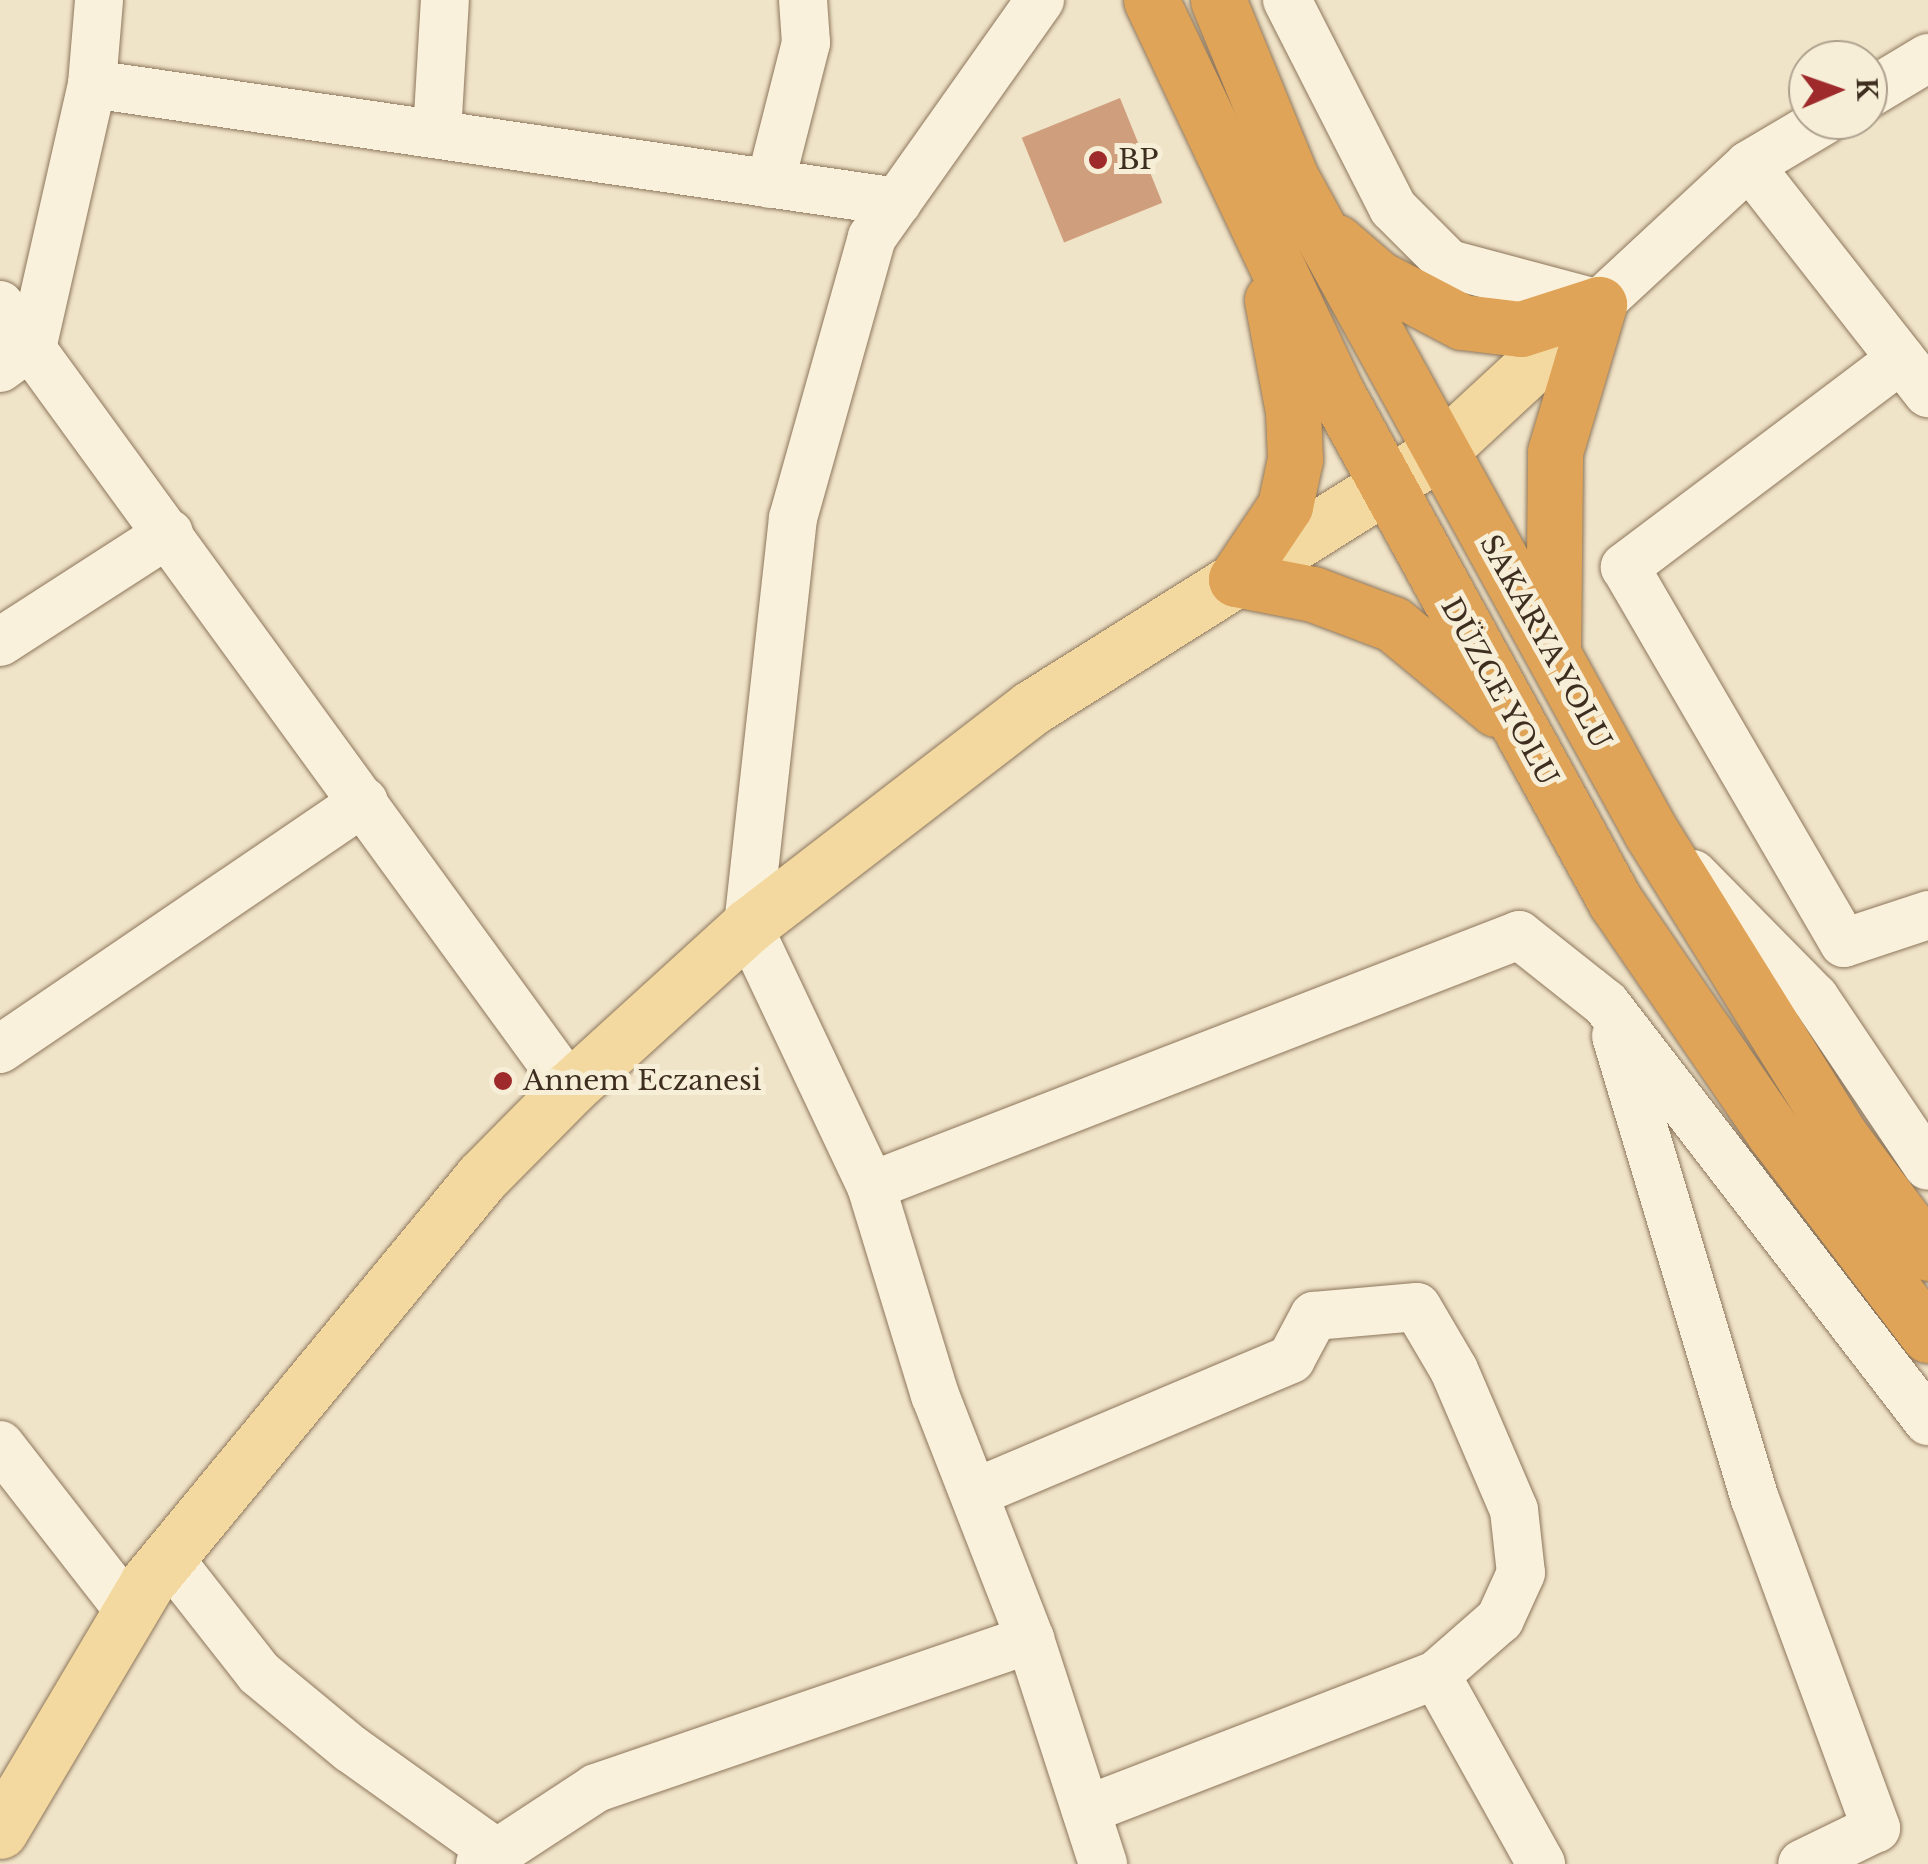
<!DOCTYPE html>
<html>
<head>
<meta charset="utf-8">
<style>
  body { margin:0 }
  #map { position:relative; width:1928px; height:1864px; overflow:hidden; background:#f0e4c8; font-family:"Libre Baskerville",serif }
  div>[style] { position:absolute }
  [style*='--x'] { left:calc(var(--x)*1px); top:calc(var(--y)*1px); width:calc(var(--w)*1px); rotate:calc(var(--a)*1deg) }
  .building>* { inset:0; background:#cf9f7d; transform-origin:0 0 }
  .roads { filter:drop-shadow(0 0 2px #8d765c) drop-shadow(0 0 2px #8d765c) }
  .minor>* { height:48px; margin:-24px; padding:0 24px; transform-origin:24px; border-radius:24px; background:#faf1dc }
  .major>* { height:55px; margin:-27.5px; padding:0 27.5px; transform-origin:27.5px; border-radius:27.5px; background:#f3d9a0 }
  .highway>* { height:55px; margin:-27.5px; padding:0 27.5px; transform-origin:27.5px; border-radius:27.5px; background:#e0a458 }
  .dots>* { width:28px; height:28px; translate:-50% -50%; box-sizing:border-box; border:5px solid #f7eed8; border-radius:50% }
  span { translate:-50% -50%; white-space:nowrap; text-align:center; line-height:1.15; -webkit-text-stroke:10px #f7eed8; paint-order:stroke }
  .poi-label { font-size:28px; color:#3d2e20 }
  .left { translate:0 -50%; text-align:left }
  .street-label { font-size:28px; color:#3d2e20 }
  .north { position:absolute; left:1788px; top:40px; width:100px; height:100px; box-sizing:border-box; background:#f7eed8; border:2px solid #ada18e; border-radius:50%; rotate:88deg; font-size:28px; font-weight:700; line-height:40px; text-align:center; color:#3d2e20 }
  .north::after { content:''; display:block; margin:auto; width:35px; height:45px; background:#9e2a2b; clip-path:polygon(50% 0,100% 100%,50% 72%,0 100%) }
</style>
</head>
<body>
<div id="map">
  <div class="building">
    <div style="left:1120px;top:98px;width:113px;height:106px;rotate:68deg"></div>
  </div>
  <div class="roads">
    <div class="minor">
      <div style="--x:1040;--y:0;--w:291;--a:125.3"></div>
      <div style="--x:872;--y:237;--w:292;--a:105.7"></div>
      <div style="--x:793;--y:518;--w:410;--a:96.3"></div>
      <div style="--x:748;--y:926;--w:288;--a:64.7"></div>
      <div style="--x:871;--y:1186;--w:219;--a:73"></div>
      <div style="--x:935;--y:1395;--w:262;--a:68.7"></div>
      <div style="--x:1030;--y:1639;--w:237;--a:72"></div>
      <div style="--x:1287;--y:0;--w:233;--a:63"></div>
      <div style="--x:1393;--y:208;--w:79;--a:45"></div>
      <div style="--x:1449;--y:264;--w:155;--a:14.9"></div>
      <div style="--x:1599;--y:304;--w:205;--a:-42.8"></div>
      <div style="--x:1749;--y:165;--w:88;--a:-30.6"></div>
      <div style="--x:92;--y:84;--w:814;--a:8.34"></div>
      <div style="--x:1868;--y:94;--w:70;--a:-31"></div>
      <div style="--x:437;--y:133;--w:133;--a:-86.6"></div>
      <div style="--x:1749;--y:165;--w:290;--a:51.9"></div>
      <div style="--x:770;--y:184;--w:146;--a:-75.7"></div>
      <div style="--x:806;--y:43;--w:43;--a:-94"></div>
      <div style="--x:0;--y:305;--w:968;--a:53.95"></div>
      <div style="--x:1901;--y:359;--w:346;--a:143"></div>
      <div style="--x:1625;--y:567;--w:435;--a:59.8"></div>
      <div style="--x:1844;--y:943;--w:89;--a:-18.4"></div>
      <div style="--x:0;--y:368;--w:41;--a:-36"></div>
      <div style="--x:33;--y:344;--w:267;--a:-77.2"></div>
      <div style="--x:92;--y:84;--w:84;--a:-85.2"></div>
      <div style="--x:0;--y:642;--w:201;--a:-32.8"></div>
      <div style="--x:1693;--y:874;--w:174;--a:45.5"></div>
      <div style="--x:1815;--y:998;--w:202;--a:56.1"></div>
      <div style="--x:1616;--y:1036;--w:483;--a:73.3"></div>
      <div style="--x:1755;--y:1499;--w:351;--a:69.8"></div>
      <div style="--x:1876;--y:1828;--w:82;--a:154.1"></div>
      <div style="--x:0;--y:1049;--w:440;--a:-34.2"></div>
      <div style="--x:871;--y:1186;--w:695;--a:-21.17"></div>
      <div style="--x:1519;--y:935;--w:111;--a:38.4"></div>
      <div style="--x:1606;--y:1004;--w:527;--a:52.33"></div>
      <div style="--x:0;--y:1445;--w:212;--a:52.1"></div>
      <div style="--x:974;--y:1493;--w:344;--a:-22.9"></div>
      <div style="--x:1291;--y:1359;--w:49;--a:-61.9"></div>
      <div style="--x:1314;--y:1316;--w:103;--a:-5"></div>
      <div style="--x:1417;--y:1307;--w:73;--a:59.6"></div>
      <div style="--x:1454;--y:1370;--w:152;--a:66.8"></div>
      <div style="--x:1514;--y:1510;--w:63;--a:83.7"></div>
      <div style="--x:1521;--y:1573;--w:51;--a:114.5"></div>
      <div style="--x:1500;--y:1619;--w:85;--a:138.8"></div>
      <div style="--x:1436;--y:1675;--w:216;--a:60.9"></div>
      <div style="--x:168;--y:1557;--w:147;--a:51.9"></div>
      <div style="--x:259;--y:1673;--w:119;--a:39.6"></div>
      <div style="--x:351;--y:1749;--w:179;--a:35.5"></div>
      <div style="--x:1086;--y:1810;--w:375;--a:-21.1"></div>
      <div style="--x:480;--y:1864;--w:139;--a:-33.2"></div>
      <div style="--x:596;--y:1788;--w:459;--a:-18.9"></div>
    </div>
    <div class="major">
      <div style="--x:0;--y:1831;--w:288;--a:-59.3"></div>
      <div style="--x:147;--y:1583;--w:526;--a:-50.47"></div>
      <div style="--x:482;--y:1177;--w:125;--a:-45.3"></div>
      <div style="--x:570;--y:1088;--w:241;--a:-42.3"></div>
      <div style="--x:748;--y:926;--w:357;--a:-37.6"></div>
      <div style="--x:1031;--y:708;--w:482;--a:-32.1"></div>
      <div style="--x:1439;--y:452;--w:218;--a:-42.8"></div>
    </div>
    <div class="highway">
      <div style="--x:1151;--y:0;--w:439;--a:64.7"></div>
      <div style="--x:1339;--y:397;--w:575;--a:61.29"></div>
      <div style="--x:1615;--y:901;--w:281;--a:55.6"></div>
      <div style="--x:1774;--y:1133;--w:254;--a:52.7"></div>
      <div style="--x:1218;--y:0;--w:192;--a:67.7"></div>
      <div style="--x:1291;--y:178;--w:747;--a:61.17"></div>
      <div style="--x:1651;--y:832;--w:359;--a:58.1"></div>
      <div style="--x:1841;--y:1137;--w:145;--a:53.1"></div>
      <div style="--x:1336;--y:242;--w:55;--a:40.6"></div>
      <div style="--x:1378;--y:278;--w:95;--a:27.6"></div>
      <div style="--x:1462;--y:322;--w:59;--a:6.8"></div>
      <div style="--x:1521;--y:329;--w:82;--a:-17.8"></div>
      <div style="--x:1272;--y:300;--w:113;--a:79.3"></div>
      <div style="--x:1293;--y:411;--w:48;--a:87.6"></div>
      <div style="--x:1295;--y:459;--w:48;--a:102"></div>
      <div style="--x:1285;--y:506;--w:88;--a:123.9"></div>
      <div style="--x:1236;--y:579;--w:78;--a:11"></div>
      <div style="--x:1313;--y:594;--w:85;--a:20.6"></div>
      <div style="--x:1393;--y:624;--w:134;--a:39.5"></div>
      <div style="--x:1553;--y:653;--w:201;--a:-89.4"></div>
      <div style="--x:1555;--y:452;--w:154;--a:-73.4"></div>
    </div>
  </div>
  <div class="dots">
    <div style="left:1098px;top:160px;background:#9e2a2b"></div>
    <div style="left:503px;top:1081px;background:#9e2a2b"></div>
  </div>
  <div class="poi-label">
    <span class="left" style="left:1118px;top:160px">BP</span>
    <span class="left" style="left:523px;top:1081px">Annem Eczanesi</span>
  </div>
  <div class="street-label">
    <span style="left:1545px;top:642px;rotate:61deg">SAKARYA YOLU</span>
    <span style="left:1499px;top:692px;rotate:61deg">DÜZCE YOLU</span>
  </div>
  <div class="north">K</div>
</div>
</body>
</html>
